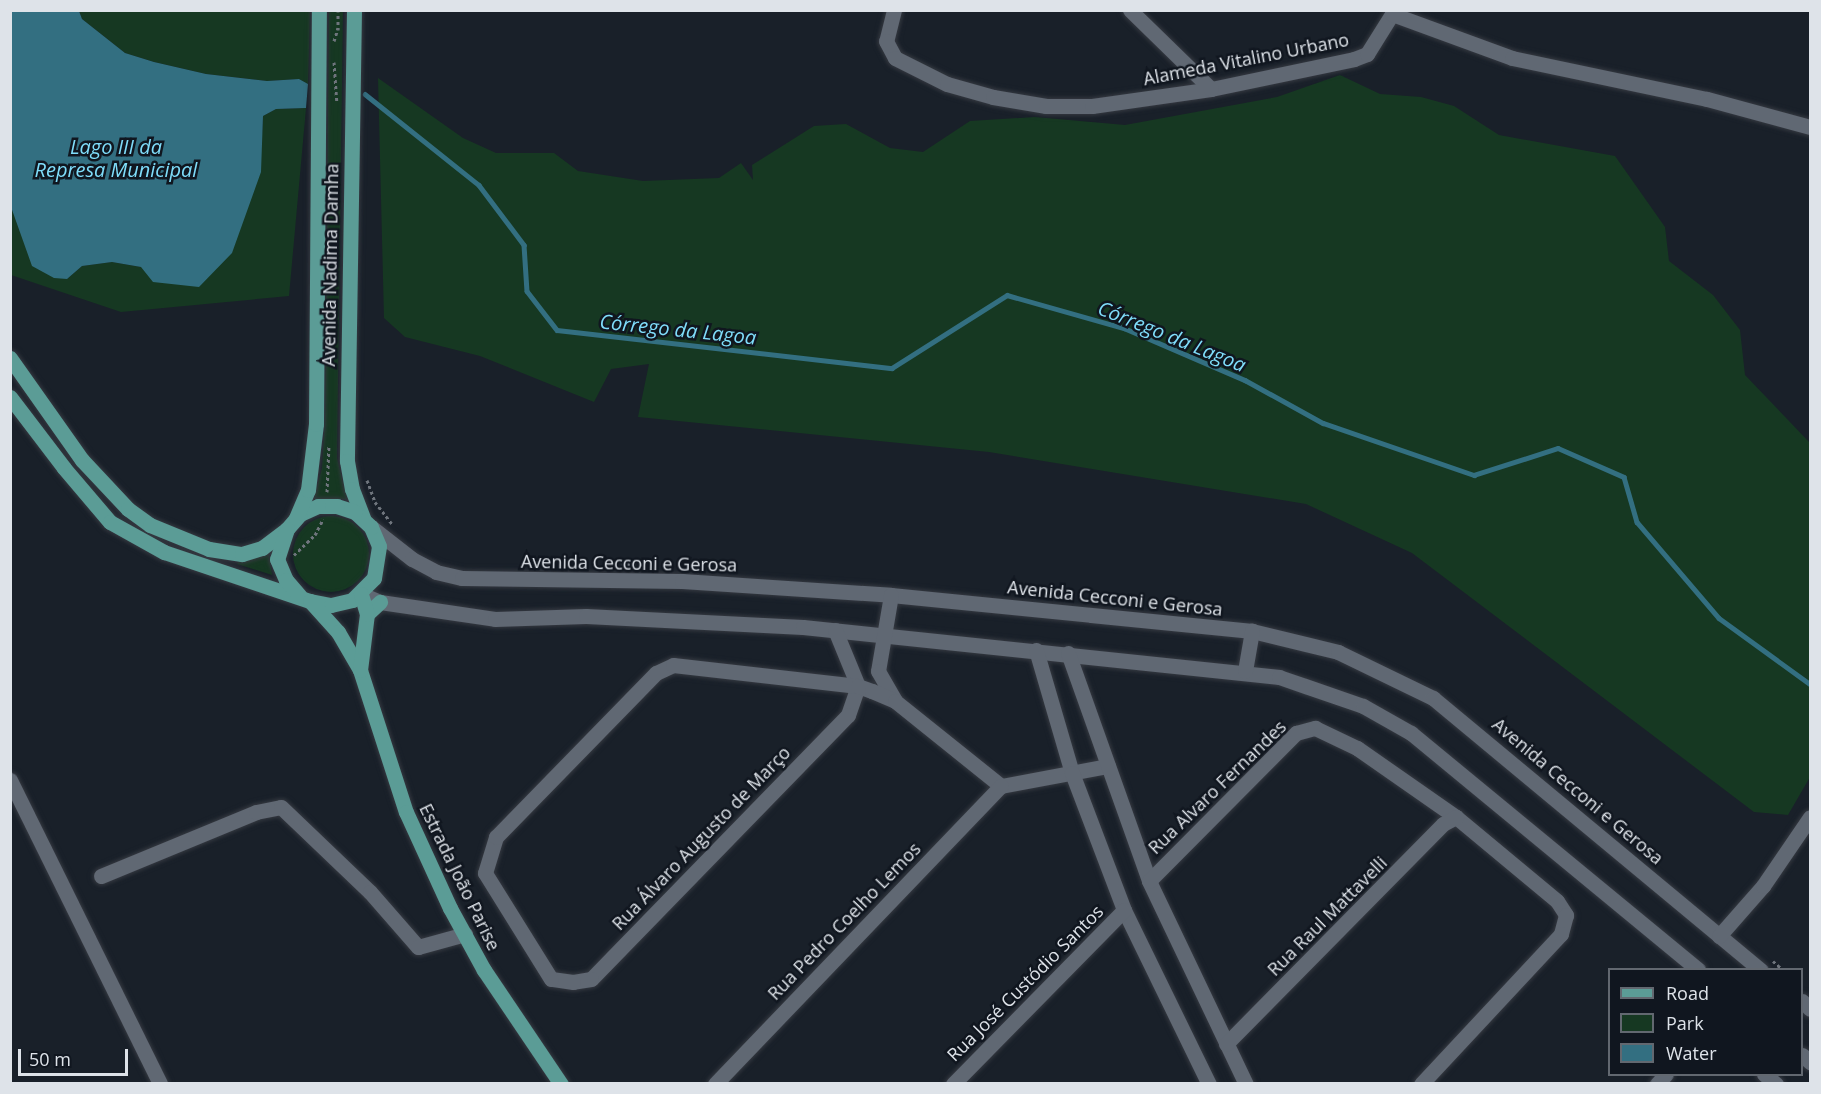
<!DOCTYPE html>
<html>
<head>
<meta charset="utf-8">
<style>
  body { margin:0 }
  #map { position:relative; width:1821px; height:1094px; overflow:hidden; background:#192029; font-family:"Open Sans",sans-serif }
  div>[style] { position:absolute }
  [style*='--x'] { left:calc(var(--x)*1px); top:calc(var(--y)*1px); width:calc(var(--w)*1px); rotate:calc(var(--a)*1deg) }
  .green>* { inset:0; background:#163822 }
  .round { border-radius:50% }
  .water>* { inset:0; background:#336f81 }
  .stream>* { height:4.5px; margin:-2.25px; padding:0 2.25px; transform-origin:2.25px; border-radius:2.25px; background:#336f81 }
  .path>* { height:3px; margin-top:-1.5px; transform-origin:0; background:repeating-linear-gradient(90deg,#6f757d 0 3px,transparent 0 6px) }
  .roads { filter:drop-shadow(0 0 2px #353941) drop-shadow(0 0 2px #353941) }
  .minor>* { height:15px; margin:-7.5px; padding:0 7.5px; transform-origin:7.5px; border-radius:7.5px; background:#606873 }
  .major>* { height:15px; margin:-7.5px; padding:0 7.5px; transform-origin:7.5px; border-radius:7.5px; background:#5b9c96 }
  span { translate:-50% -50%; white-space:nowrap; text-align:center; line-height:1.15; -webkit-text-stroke:5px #10161f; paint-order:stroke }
  .street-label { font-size:18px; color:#dee3e9 }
  .water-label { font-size:20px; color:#7fddfa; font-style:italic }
  .frame { position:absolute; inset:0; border:12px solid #dee3e9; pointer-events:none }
  .legend { position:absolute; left:1608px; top:968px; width:195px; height:108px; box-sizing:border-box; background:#10161f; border:2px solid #626870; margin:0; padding:8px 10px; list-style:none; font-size:18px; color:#dee3e9 }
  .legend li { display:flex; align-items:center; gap:12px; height:30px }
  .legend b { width:30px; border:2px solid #626870 }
  .scale { position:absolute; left:18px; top:1049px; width:110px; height:27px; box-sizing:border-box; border:3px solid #dee3e9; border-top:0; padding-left:8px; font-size:18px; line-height:21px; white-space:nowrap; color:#dee3e9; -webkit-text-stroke:4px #10161f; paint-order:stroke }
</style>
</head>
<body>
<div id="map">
  <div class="green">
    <div style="clip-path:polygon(79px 11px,310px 11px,308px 84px,299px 79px,267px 81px,206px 74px,154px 62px,125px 53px,82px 19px)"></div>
    <div style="clip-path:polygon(329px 11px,343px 11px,337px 458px,347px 499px,314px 499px,322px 468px,325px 417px)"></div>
    <div style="clip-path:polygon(1340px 75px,1380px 94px,1421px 97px,1454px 106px,1499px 135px,1615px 156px,1665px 227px,1669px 261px,1713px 295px,1740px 330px,1745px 375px,1810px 443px,1810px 777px,1788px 815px,1754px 812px,1412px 553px,1306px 504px,989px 452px,638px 417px,649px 364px,611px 369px,594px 402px,480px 356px,405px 337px,384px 318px,378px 78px,463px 138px,496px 153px,554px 153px,578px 171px,643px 181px,719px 178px,741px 163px,753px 180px,752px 165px,814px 126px,846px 124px,890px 148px,923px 152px,970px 121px,1035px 117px,1125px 125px,1277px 97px)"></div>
    <div style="clip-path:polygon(306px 108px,289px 296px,121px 312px,11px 275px,10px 207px,67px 279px,82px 266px,112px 262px,141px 267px,262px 135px,263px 116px,276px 109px)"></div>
    <div class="round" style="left:293px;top:516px;width:76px;height:76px"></div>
    <div style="clip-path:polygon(268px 549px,272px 575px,237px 564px,242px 557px)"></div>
  </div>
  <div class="water">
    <div style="clip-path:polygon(10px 11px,79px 11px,82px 19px,125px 53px,154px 62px,206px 74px,267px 81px,299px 79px,308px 84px,306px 108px,276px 109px,263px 116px,261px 172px,232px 253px,199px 287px,153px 282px,141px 267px,112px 262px,82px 266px,67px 279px,54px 278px,32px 266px,11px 207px)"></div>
  </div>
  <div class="stream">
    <div style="--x:365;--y:94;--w:146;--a:38.6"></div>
    <div style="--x:479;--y:185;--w:75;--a:53.1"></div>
    <div style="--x:524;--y:245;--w:46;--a:86.3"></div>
    <div style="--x:527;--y:291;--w:49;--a:52.4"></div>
    <div style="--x:557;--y:330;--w:337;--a:6.5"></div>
    <div style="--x:892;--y:368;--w:136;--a:-32.4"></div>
    <div style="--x:1007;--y:295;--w:122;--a:15.8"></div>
    <div style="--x:1124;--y:328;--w:132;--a:23.3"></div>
    <div style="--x:1245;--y:380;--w:89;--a:28.9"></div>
    <div style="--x:1323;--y:423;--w:160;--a:19"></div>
    <div style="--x:1474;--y:475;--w:88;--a:-17.8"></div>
    <div style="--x:1558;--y:448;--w:72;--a:23.7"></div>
    <div style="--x:1624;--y:477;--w:47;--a:73.9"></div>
    <div style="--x:1637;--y:522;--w:126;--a:49.5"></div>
    <div style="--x:1719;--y:618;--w:112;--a:36"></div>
  </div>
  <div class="path">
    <div style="--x:338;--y:30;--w:18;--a:-90"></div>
    <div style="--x:334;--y:41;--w:14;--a:-73"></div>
    <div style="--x:334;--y:62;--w:39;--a:86"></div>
    <div style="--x:333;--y:273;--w:17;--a:87"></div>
    <div style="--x:367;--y:480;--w:23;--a:70"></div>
    <div style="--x:375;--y:502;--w:28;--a:52"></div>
    <div style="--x:327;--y:492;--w:47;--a:-87.6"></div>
    <div style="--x:294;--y:555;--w:29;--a:-44"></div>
    <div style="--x:315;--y:535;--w:18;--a:-63"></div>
    <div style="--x:609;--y:564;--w:27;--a:0"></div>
    <div style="--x:1773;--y:961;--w:13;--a:42"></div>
  </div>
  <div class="roads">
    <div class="minor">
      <div style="--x:894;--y:10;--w:32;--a:104"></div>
      <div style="--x:886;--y:41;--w:19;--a:62"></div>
      <div style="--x:895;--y:58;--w:58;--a:26.6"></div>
      <div style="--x:947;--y:84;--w:48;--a:15.8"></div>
      <div style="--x:993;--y:97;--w:54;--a:9.6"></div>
      <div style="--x:1046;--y:106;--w:46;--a:0"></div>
      <div style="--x:1092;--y:106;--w:120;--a:-8.1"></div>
      <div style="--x:1211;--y:89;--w:146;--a:-11.8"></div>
      <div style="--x:1354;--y:59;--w:14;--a:-21"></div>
      <div style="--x:1367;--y:54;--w:47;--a:-58"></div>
      <div style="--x:1392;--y:14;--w:128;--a:20.1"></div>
      <div style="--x:1512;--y:58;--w:199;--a:11.9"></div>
      <div style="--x:1707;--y:99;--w:107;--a:15.2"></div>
      <div style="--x:1130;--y:10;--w:113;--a:44.3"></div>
      <div style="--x:371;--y:527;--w:52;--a:38"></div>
      <div style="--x:412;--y:559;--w:27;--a:28"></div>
      <div style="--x:436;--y:572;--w:27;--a:13"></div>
      <div style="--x:462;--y:578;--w:220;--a:0.8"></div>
      <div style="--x:682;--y:581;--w:209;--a:3.8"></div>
      <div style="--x:891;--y:595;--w:363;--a:5.7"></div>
      <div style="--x:1252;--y:631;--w:89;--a:13.7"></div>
      <div style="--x:1338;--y:652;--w:106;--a:25.8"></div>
      <div style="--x:1433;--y:698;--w:426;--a:39.7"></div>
      <div style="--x:361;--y:594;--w:21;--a:23"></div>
      <div style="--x:380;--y:602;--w:116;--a:8.4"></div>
      <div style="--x:495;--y:619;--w:91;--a:-1.9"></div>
      <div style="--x:586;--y:616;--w:217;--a:2.9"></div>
      <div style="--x:803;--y:627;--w:479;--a:6"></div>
      <div style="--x:1279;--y:677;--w:89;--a:19"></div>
      <div style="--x:1363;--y:706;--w:55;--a:29.4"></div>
      <div style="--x:1411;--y:733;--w:372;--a:39.5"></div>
      <div style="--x:891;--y:595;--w:77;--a:99.7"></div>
      <div style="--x:878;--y:671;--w:34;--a:60"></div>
      <div style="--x:835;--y:630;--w:61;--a:67.7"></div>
      <div style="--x:858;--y:686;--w:31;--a:109"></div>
      <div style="--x:848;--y:715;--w:368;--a:134.2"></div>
      <div style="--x:591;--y:979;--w:18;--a:171"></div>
      <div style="--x:573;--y:982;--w:22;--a:-172"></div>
      <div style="--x:551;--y:979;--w:125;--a:-121.9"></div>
      <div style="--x:485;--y:873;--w:38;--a:-73"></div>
      <div style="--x:496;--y:837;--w:229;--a:-45.7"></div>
      <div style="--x:656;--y:673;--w:19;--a:-25"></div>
      <div style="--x:673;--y:665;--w:186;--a:6.5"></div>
      <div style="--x:858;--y:686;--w:15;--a:20"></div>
      <div style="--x:872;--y:691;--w:25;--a:23"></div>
      <div style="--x:895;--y:701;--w:136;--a:38.7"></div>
      <div style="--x:1001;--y:786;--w:109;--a:-10.6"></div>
      <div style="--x:1036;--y:650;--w:128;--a:73.7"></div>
      <div style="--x:1072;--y:773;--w:147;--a:69.2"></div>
      <div style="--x:1124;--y:910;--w:194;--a:64"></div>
      <div style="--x:1068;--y:653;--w:242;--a:70.4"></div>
      <div style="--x:1149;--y:881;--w:225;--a:64.5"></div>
      <div style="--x:1245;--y:671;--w:41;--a:-80.1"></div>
      <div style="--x:10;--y:780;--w:339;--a:63.7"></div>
      <div style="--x:101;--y:876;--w:168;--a:-22.4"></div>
      <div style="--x:256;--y:812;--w:25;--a:-11"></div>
      <div style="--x:281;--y:807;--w:123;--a:43.7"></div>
      <div style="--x:370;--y:892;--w:73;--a:48.9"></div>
      <div style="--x:418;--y:947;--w:49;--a:-15.5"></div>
      <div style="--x:1149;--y:881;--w:209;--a:-45.2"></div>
      <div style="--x:1296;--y:733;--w:20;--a:-15"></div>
      <div style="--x:1315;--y:728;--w:47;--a:25.5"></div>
      <div style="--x:1357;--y:748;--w:121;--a:34.9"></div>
      <div style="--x:1456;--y:817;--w:131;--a:39.7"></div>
      <div style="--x:1557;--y:901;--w:17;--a:57"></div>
      <div style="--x:1566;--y:915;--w:20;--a:105"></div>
      <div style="--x:1561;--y:934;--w:205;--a:133"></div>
      <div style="--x:1719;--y:936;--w:67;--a:-48.7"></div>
      <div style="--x:1763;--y:886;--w:83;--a:-55.7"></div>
      <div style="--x:1802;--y:1001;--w:11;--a:45"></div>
      <div style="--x:1226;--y:1044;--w:309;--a:-45.4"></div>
      <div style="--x:1443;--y:824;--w:15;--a:-28"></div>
      <div style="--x:1802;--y:1055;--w:11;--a:41"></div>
      <div style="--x:1764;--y:1074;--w:16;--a:40"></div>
      <div style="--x:715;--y:1084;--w:413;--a:-46.2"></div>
      <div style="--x:953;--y:1084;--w:244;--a:-45.5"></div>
      <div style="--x:1657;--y:1084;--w:13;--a:-48"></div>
    </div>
    <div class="major">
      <div style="--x:354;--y:10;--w:451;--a:90.9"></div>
      <div style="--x:347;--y:461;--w:28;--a:80"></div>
      <div style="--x:352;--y:489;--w:31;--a:69"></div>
      <div style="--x:10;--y:358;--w:125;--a:54.8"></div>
      <div style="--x:82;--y:460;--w:67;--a:46.8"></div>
      <div style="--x:128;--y:509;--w:27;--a:36"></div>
      <div style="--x:150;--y:525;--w:64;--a:22.1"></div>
      <div style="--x:209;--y:549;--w:33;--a:9"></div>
      <div style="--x:242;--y:554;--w:21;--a:-17"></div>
      <div style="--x:262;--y:548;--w:31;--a:-37"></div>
      <div style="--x:10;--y:397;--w:89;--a:52.7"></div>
      <div style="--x:64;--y:468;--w:71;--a:49.6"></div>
      <div style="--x:110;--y:522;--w:62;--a:29.1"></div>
      <div style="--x:164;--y:552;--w:154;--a:18.6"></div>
      <div style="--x:310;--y:601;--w:21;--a:11"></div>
      <div style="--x:331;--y:605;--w:22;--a:-13"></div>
      <div style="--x:352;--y:600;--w:31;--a:-45"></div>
      <div style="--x:374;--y:578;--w:32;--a:-81"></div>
      <div style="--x:379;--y:546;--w:21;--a:-113"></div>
      <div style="--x:371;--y:527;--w:22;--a:-137"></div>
      <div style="--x:355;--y:512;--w:19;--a:-162"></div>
      <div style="--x:337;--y:506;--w:19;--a:180"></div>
      <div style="--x:318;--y:506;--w:20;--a:156"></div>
      <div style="--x:300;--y:514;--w:20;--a:131"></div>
      <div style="--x:287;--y:529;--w:32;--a:108"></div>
      <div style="--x:277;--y:559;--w:23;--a:67"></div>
      <div style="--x:286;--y:580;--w:21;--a:49"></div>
      <div style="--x:296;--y:518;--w:30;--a:-67"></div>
      <div style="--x:308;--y:490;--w:66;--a:-83.1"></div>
      <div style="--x:316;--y:424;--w:414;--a:-89.6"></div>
      <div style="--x:310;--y:601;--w:42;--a:47.9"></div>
      <div style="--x:338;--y:632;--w:44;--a:59.9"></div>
      <div style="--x:360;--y:670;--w:149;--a:72.1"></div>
      <div style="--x:406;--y:812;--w:106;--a:65.4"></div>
      <div style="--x:450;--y:908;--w:71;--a:61.3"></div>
      <div style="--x:484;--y:970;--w:138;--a:56"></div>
      <div style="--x:367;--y:614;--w:18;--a:-43"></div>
      <div style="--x:360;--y:670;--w:56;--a:-82.9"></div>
      <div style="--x:367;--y:614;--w:21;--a:-107"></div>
    </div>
  </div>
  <div class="street-label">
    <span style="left:1246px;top:59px;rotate:-11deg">Alameda Vitalino Urbano</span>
    <span style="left:330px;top:265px;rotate:-89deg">Avenida Nadima Damha</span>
    <span style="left:629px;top:563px;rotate:1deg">Avenida Cecconi e Gerosa</span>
    <span style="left:1115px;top:598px;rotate:6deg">Avenida Cecconi e Gerosa</span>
    <span style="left:1217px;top:787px;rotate:-44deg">Rua Alvaro Fernandes</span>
    <span style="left:1578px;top:791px;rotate:40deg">Avenida Cecconi e Gerosa</span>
    <span style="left:701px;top:838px;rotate:-46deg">Rua Álvaro Augusto de Março</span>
    <span style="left:460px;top:877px;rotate:64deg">Estrada João Parise</span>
    <span style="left:1327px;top:916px;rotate:-45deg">Rua Raul Mattavelli</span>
    <span style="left:844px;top:921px;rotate:-46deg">Rua Pedro Coelho Lemos</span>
    <span style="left:1025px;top:983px;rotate:-45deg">Rua José Custódio Santos</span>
  </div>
  <div class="water-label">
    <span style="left:116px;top:158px">Lago III da<br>Represa Municipal</span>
    <span style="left:678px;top:329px;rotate:6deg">Córrego da Lagoa</span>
    <span style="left:1172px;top:336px;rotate:22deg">Córrego da Lagoa</span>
  </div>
  <div class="frame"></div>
  <ul class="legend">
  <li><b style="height:8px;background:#5b9c96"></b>Road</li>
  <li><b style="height:16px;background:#163822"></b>Park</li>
  <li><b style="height:16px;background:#336f81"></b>Water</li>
  </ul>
  <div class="scale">50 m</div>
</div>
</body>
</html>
